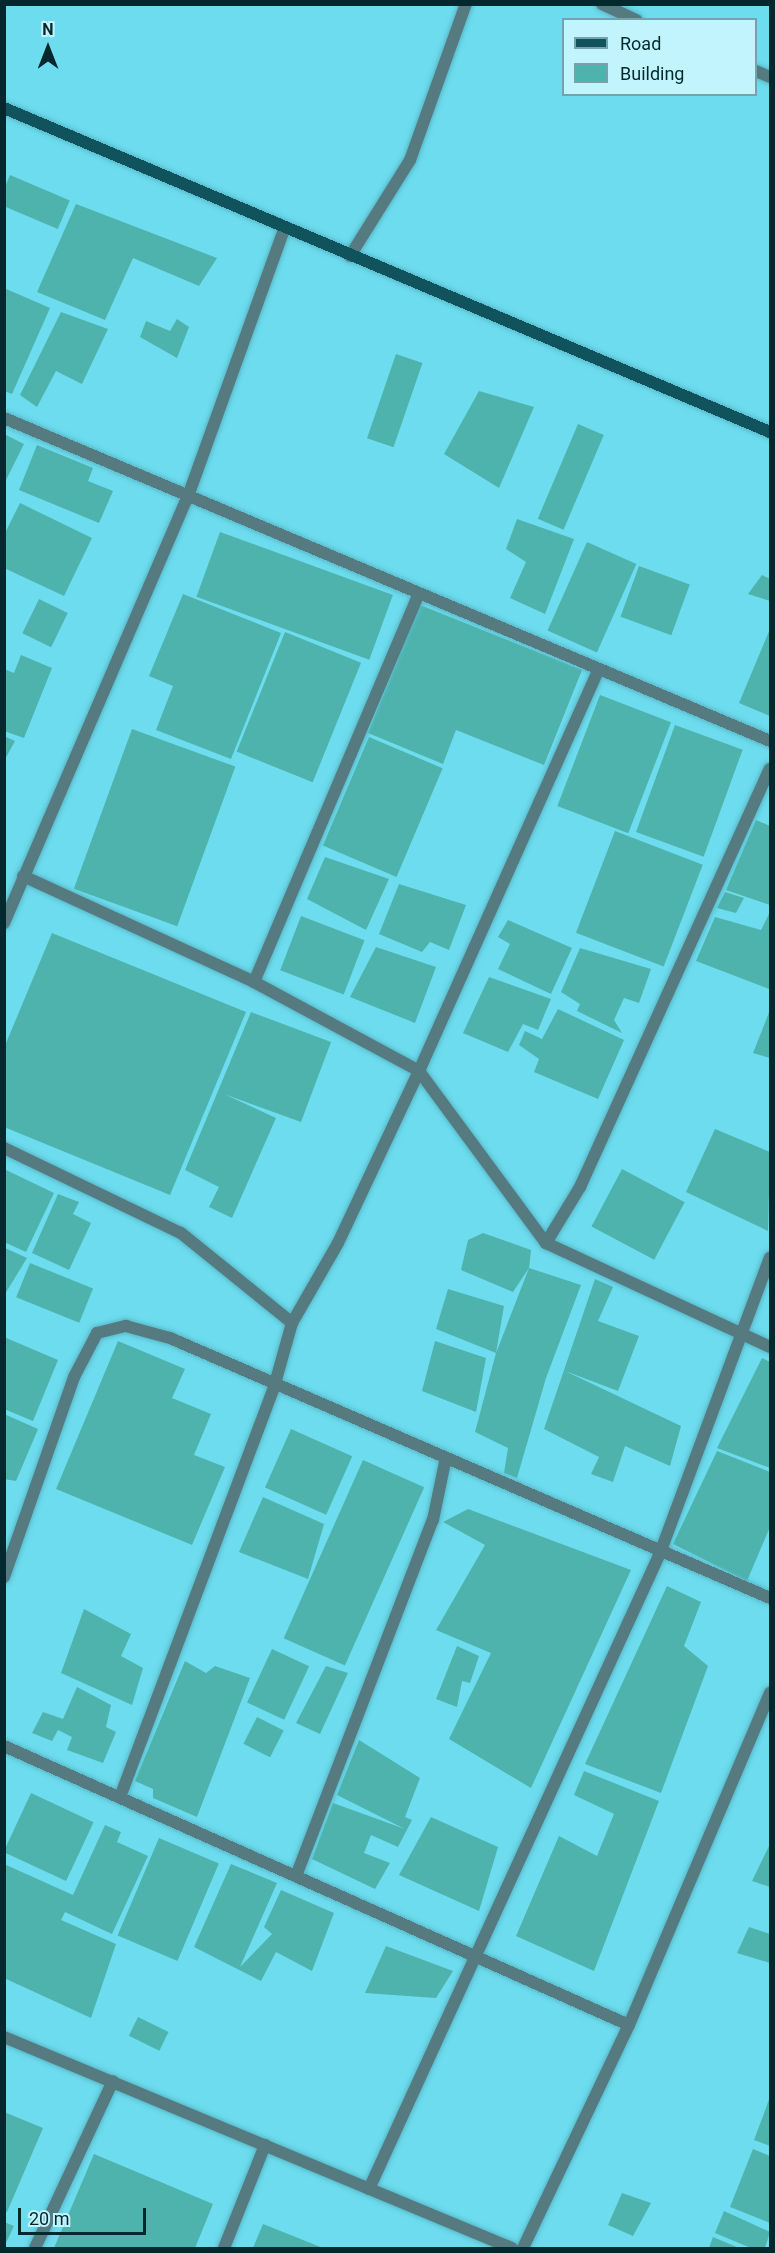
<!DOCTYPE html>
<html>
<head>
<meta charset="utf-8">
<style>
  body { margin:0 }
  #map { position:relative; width:775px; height:2253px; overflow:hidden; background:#6ddcee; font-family:Roboto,sans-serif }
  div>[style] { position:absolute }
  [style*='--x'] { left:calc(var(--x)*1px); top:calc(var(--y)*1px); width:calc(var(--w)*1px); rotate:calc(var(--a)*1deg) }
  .building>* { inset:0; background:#4eb3ac; transform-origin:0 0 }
  .roads { filter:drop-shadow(0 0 2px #58b8c8) drop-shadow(0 0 2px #58b8c8) }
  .lane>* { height:12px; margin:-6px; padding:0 6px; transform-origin:6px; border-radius:6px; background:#557a80 }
  .street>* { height:12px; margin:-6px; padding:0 6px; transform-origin:6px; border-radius:6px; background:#557a80 }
  .secondary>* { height:12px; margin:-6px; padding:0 6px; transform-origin:6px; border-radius:6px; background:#10535c }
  span { translate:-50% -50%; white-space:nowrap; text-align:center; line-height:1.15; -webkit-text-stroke:4.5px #c2f4fd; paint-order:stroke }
  .frame { position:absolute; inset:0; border:6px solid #03292e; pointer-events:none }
  .legend { position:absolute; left:562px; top:18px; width:195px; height:78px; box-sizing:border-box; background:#c2f4fd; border:2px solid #76a3aa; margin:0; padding:8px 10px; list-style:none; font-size:18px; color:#03292e }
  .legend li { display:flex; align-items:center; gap:12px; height:30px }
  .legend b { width:30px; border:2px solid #76a3aa }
  .north { position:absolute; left:18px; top:18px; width:60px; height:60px; -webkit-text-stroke:4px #c2f4fd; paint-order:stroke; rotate:0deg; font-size:16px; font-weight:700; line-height:24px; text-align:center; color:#03292e }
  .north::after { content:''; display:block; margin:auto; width:21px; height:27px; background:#03292e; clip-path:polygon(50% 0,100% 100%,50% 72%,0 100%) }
  .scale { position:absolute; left:18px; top:2208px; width:128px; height:27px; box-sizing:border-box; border:3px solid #03292e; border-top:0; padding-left:8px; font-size:18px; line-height:21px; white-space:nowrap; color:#03292e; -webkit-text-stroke:4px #c2f4fd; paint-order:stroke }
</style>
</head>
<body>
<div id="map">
  <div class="building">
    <div style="left:10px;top:175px;width:65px;height:31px;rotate:23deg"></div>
    <div style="clip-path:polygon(76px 204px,217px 258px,199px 286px,133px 258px,105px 320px,37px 292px)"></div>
    <div style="clip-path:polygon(4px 288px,50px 308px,12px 394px,4px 391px)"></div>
    <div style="clip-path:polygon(61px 312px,108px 329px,82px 384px,56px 371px,37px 407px,20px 395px)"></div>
    <div style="clip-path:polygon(177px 319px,189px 327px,177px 358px,140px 337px,146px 321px,170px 331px)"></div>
    <div style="left:396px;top:354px;width:28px;height:89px;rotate:19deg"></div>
    <div style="clip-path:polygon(479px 391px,534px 407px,499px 488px,444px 454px)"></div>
    <div style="left:578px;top:424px;width:28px;height:103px;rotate:23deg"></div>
    <div style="clip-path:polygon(4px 434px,24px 444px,4px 484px)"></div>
    <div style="clip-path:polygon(37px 445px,93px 468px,88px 481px,113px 491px,99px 523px,19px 490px)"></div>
    <div style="clip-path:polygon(20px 503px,92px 538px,64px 596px,4px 568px,4px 535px)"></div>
    <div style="clip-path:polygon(517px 519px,574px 539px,545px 614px,510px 598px,526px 562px,506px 549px)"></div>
    <div style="left:220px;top:532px;width:184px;height:69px;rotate:20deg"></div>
    <div style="left:587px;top:542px;width:54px;height:97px;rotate:24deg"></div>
    <div style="left:639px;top:566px;width:54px;height:54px;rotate:20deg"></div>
    <div style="clip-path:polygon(762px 575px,770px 579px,770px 601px,748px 594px)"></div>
    <div style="clip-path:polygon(183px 594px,281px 633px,231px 759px,156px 730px,173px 686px,149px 676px)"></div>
    <div style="left:39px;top:599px;width:32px;height:38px;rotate:26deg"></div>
    <div style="clip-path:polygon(420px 605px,582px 670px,544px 765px,456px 730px,443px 764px,368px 733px)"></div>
    <div style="clip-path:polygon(770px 629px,770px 716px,739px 703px)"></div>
    <div style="left:285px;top:632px;width:82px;height:129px;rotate:22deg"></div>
    <div style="clip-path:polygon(21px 655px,52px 668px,24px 738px,4px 731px,4px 669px,14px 673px)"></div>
    <div style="left:600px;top:695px;width:76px;height:119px;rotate:21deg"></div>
    <div style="left:675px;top:725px;width:72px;height:114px;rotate:20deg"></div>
    <div style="left:132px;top:729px;width:110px;height:170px;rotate:20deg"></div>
    <div style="clip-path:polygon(4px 736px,15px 741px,4px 761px)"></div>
    <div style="left:369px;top:737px;width:80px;height:118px;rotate:23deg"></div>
    <div style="clip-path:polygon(756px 820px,770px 826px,770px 905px,726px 890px)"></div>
    <div style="left:615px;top:831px;width:94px;height:109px;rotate:21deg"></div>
    <div style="clip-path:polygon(325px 857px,389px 879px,366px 930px,307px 899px)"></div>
    <div style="clip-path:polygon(399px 884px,466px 905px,449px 950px,430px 942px,422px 952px,379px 934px)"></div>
    <div style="clip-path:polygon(725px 892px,744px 898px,736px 913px,717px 908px)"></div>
    <div style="clip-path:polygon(770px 912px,769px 989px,696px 961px,715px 917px,761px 930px)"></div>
    <div style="left:301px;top:916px;width:68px;height:58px;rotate:21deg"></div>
    <div style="clip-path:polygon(508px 920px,572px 948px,551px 994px,498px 969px,510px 944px,498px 937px)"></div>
    <div style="clip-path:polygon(52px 933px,246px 1012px,170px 1195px,4px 1127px,4px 1048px)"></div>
    <div style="clip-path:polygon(376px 947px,436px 967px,415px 1023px,350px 997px)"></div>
    <div style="clip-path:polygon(580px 948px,651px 969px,639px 1003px,624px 998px,614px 1020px,622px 1033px,577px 1011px,580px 1004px,561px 992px)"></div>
    <div style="clip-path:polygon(489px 977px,551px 999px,538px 1030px,523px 1024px,508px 1052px,463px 1033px)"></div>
    <div style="clip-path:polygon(558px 1009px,624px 1040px,598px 1099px,534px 1072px,539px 1059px,519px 1045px,525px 1031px,542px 1039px)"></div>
    <div style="clip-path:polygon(770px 1010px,770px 1058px,753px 1053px)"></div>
    <div style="clip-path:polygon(251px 1012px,331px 1042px,301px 1122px,224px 1094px,276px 1118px,232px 1218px,209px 1207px,219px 1187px,185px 1170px)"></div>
    <div style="clip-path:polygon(715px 1129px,770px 1152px,768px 1231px,686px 1192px)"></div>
    <div style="clip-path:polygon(4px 1169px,54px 1193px,26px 1252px,4px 1242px)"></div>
    <div style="left:622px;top:1169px;width:71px;height:65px;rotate:28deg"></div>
    <div style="clip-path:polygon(58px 1194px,79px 1202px,73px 1214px,91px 1223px,69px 1270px,32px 1253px)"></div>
    <div style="clip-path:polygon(483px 1233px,531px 1250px,529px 1268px,581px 1285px,546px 1378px,517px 1478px,504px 1473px,508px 1448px,475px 1432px,496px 1353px,529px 1268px,513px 1292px,461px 1270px,468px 1240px)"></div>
    <div style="clip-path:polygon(5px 1248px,27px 1258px,5px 1294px)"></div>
    <div style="left:30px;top:1263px;width:68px;height:37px;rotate:22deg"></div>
    <div style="clip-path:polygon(595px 1279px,613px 1287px,598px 1321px,639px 1336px,618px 1391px,565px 1371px,681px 1426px,670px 1466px,625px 1446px,613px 1482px,591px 1474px,599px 1457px,544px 1429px)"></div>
    <div style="clip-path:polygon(448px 1289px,504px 1306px,496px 1353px,436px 1329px)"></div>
    <div style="clip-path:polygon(4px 1337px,58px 1360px,33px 1421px,4px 1409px)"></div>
    <div style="clip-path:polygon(118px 1341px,185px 1369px,172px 1398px,211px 1414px,194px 1455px,225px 1467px,192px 1545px,56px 1489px)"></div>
    <div style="clip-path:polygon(435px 1341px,486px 1358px,476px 1412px,422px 1391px)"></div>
    <div style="clip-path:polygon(762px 1358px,770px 1362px,770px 1468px,717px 1448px)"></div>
    <div style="clip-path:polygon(4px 1414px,38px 1429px,16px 1481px,4px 1479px)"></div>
    <div style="left:291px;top:1429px;width:67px;height:64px;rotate:24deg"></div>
    <div style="clip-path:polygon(717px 1451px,770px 1472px,770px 1527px,747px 1581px,673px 1544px)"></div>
    <div style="left:363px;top:1460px;width:67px;height:195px;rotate:24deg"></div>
    <div style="clip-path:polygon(263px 1497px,324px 1524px,308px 1579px,239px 1552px)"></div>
    <div style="clip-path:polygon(468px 1509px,631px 1570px,531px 1788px,449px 1739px,491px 1653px,436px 1630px,485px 1545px,443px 1522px)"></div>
    <div style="clip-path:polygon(667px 1586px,701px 1602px,684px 1646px,708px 1666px,661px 1793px,585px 1764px)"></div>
    <div style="clip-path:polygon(84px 1609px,131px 1634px,121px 1656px,143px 1668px,132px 1705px,61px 1673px)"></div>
    <div style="clip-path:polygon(457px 1646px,479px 1656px,470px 1683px,462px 1681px,457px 1707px,436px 1699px)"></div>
    <div style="left:272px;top:1649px;width:41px;height:59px;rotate:25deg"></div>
    <div style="clip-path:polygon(185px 1661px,206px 1673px,215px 1666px,250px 1678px,197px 1817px,153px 1798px,153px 1789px,135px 1781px)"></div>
    <div style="clip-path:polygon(326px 1666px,348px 1673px,320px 1734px,296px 1723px)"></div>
    <div style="clip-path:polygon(77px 1687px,111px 1705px,106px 1727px,116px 1732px,103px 1763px,67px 1750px,72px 1737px,58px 1730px,52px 1741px,32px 1733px,43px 1712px,63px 1719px)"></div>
    <div style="left:257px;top:1717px;width:30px;height:30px;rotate:27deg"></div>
    <div style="clip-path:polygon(359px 1740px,420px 1778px,405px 1817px,412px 1820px,398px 1847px,371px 1835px,364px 1853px,390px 1863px,375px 1889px,312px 1859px,333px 1803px,405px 1829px,337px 1795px)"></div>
    <div style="clip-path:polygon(584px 1771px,659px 1801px,594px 1971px,516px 1936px,559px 1836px,597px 1856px,614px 1814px,574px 1795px)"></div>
    <div style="left:31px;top:1793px;width:69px;height:65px;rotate:25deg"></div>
    <div style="clip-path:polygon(431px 1817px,498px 1847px,479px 1911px,399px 1875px)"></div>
    <div style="clip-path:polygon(105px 1825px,121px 1832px,117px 1842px,148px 1856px,112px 1934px,65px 1912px,61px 1920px,116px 1944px,91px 2018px,4px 1978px,4px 1864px,73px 1895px)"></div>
    <div style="left:159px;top:1838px;width:65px;height:106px;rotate:23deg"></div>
    <div style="clip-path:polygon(770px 1844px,770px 1887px,752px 1881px)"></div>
    <div style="clip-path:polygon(231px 1864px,277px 1883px,240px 1967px,272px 1934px,264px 1927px,281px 1890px,334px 1913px,312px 1971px,276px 1952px,261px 1981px,194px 1947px)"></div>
    <div style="clip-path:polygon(749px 1927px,770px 1934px,770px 1963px,737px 1953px)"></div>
    <div style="clip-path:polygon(386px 1946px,453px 1971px,436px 1998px,365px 1993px)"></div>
    <div style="left:138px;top:2017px;width:34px;height:21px;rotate:26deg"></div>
    <div style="clip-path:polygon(770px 2097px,770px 2146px,754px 2140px)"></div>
    <div style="clip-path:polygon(4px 2112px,43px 2128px,7px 2212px,4px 2211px)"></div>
    <div style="clip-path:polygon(753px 2149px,770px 2156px,770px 2223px,730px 2207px)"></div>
    <div style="clip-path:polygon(94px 2154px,213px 2204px,195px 2248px,54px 2248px)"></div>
    <div style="clip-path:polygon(622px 2193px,651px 2203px,633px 2236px,608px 2225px)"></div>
    <div style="clip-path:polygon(724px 2211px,770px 2232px,765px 2248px,751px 2248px,715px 2233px)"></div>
    <div style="clip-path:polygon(4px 2222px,14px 2226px,4px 2247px)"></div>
    <div style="clip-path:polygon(263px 2224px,323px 2248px,253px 2248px)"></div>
    <div style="clip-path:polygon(713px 2237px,739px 2248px,709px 2248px)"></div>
  </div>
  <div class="roads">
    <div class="lane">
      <div style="--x:602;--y:4;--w:38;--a:25"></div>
      <div style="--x:756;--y:71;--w:15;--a:23"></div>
      <div style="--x:350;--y:256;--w:113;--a:-58"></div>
      <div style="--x:410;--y:160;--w:166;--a:-70.3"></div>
    </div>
    <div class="street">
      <div style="--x:4;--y:418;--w:831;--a:22.86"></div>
      <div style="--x:23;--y:876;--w:254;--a:24.6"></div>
      <div style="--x:254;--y:982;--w:187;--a:28.3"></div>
      <div style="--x:419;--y:1071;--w:440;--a:-65.9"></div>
      <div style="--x:4;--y:923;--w:462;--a:-66.7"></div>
      <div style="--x:187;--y:499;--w:287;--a:-70.2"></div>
      <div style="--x:254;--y:982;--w:420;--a:-67"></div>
      <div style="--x:4;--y:1148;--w:196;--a:25.7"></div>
      <div style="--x:181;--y:1233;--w:143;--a:39"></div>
      <div style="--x:546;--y:1243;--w:66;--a:-58.7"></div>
      <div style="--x:580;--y:1187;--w:459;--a:-65.6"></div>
      <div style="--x:4;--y:1577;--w:212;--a:-70.7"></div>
      <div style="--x:74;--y:1377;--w:50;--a:-62.4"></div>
      <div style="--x:97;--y:1333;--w:30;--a:-14"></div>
      <div style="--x:126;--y:1326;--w:46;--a:15.3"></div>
      <div style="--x:170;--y:1338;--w:654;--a:23.43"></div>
      <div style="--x:4;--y:1746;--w:684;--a:24.06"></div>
      <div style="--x:120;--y:1797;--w:438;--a:-69.4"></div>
      <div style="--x:274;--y:1387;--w:66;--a:-74.3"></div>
      <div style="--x:292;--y:1323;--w:92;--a:-60.1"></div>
      <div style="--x:338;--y:1243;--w:190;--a:-64.8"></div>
      <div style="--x:419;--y:1071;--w:214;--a:53.6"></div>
      <div style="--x:546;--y:1243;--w:247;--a:24.9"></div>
      <div style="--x:296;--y:1876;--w:381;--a:-69"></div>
      <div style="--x:433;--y:1520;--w:59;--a:-78.3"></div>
      <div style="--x:4;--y:2037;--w:550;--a:22.56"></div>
      <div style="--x:369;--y:2189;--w:699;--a:-65.41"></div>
      <div style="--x:660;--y:1553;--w:315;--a:-69.6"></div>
      <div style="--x:35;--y:2248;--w:184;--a:-65"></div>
      <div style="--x:224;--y:2248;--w:111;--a:-68.3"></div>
      <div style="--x:523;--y:2248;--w:247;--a:-64.6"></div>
      <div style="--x:629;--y:2025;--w:361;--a:-67"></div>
    </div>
    <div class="secondary">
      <div style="--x:4;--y:108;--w:832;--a:22.93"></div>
    </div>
  </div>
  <div class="frame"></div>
  <ul class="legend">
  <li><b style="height:8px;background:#10535c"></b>Road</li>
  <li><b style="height:16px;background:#4eb3ac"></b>Building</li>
  </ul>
  <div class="north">N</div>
  <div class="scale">20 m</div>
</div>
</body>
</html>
